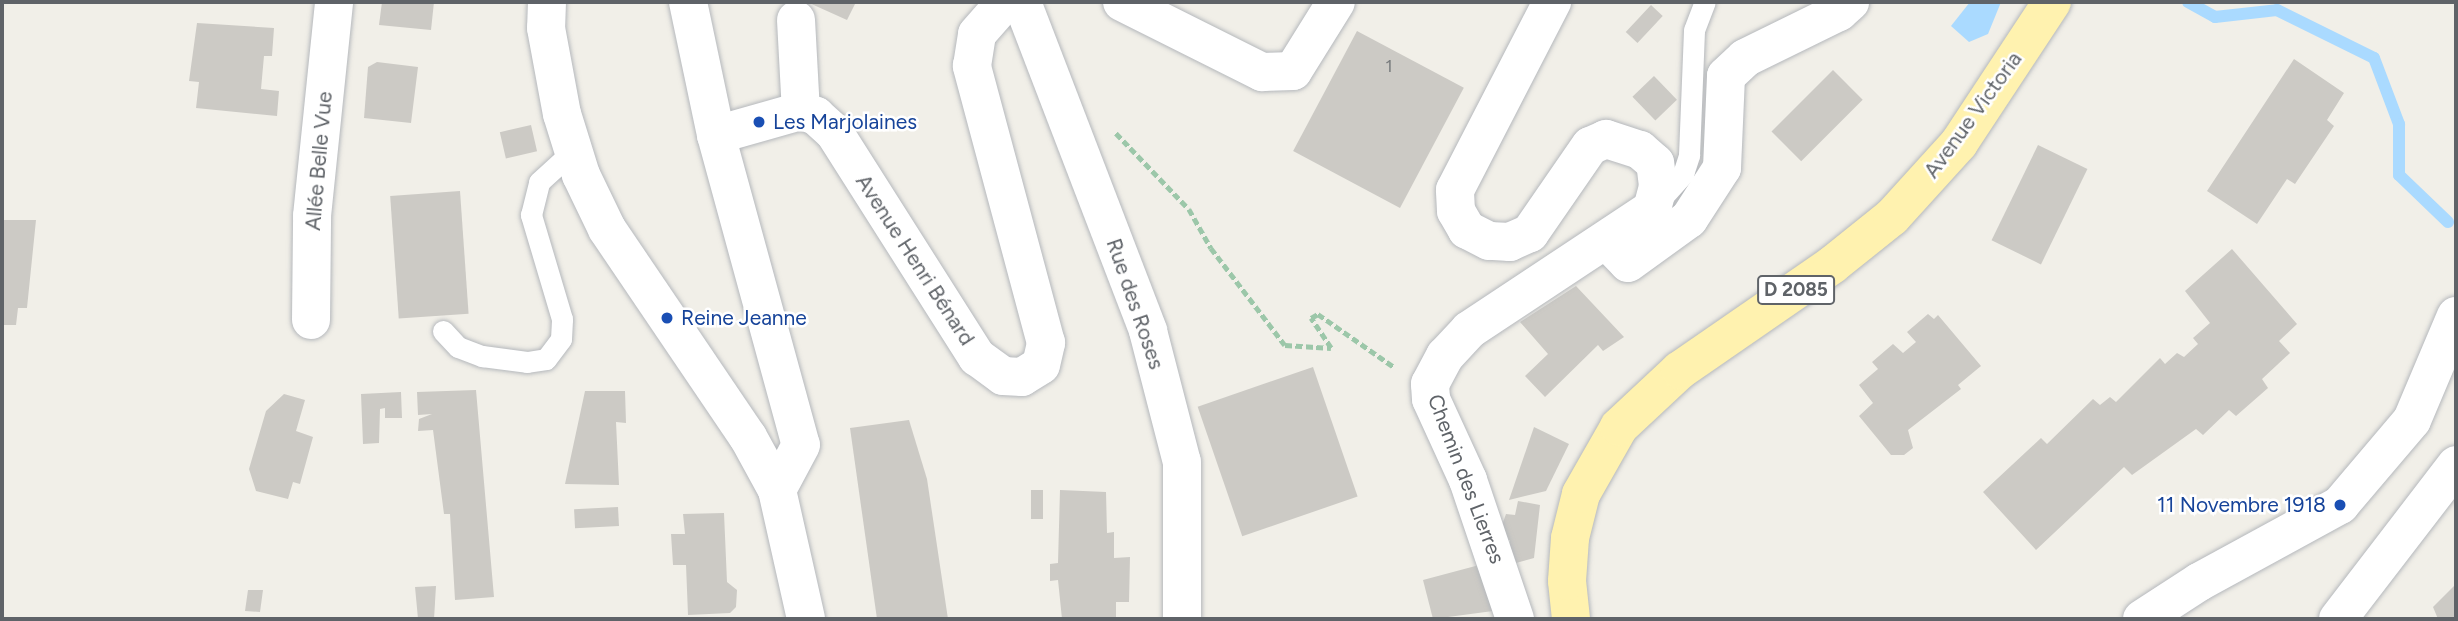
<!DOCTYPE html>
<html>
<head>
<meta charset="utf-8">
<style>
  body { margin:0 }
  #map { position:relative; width:2458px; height:621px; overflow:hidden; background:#f1efe8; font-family:Figtree,sans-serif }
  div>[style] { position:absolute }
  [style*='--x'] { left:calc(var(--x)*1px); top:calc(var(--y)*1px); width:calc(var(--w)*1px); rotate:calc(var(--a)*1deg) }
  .water>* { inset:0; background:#aadaff }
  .stream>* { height:12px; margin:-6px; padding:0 6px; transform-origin:6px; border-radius:6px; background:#aadaff }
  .building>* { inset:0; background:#cccac5; transform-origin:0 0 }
  .path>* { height:4.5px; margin-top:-2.25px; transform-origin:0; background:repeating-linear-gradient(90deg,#9cc7a9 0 7px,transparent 0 10.5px) }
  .roads { filter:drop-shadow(0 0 2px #b5b8bc) drop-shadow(0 0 2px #b5b8bc) }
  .lane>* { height:21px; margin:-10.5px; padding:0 10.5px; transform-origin:10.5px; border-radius:10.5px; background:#fff }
  .street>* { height:38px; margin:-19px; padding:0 19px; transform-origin:19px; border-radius:19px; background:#fff }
  .secondary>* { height:38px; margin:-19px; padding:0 19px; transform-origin:19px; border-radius:19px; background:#fff }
  .primary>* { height:38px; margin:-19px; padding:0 19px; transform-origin:19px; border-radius:19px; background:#fff2af }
  .dots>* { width:19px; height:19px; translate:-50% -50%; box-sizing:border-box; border:4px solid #fff; border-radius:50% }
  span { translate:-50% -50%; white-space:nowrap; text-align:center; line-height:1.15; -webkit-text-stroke:5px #fff; paint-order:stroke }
  .number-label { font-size:18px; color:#7a7d7f }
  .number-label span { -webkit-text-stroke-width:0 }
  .shield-label span { padding:2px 5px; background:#fff; border:2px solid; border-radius:5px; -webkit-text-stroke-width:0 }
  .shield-label { font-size:19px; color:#5f6368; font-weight:700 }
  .street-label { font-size:21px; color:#5f6368 }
  .transit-label { font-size:21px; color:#164399 }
  .left { translate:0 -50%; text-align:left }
  .right { translate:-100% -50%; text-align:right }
  .frame { position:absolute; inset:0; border:4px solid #5f6368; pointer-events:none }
</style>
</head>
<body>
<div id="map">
  <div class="water">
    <div style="clip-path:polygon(1970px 2px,2001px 2px,1988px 34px,1969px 42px,1951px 26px)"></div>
  </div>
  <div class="stream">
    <div style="--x:2188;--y:2;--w:31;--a:29"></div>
    <div style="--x:2215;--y:17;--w:62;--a:-6.4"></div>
    <div style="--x:2277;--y:10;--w:108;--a:26.3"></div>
    <div style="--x:2374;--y:58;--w:71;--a:69.3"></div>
    <div style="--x:2399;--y:124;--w:51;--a:90"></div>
    <div style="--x:2399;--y:175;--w:68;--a:43.8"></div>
  </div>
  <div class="building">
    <div style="clip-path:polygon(382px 2px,434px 2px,431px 30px,379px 25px)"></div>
    <div style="clip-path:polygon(807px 2px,856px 2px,847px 20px)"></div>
    <div style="left:1651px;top:5px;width:16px;height:37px;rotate:43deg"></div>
    <div style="clip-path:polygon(197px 23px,274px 28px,272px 56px,264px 56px,261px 89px,279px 91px,277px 116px,196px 108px,199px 82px,189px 81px)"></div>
    <div style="left:1357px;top:31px;width:121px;height:136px;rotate:28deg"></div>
    <div style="clip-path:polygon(2294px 59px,2344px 93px,2327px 120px,2334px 126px,2295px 184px,2287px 179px,2257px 224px,2207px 191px)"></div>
    <div style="clip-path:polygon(377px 62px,418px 67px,411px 123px,364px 118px,368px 67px)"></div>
    <div style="left:1833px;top:70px;width:42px;height:87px;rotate:45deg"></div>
    <div style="left:1654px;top:76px;width:33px;height:30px;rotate:46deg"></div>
    <div style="left:531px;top:125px;width:27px;height:32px;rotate:77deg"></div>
    <div style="left:2038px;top:145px;width:55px;height:106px;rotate:26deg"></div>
    <div style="left:460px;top:191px;width:123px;height:70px;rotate:86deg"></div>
    <div style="clip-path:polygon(2px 220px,36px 220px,27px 308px,18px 308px,16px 325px,2px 325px)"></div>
    <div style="clip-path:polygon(2232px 249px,2297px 324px,2279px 341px,2290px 353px,2262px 379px,2268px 388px,2236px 416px,2229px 410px,2203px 435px,2196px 429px,2132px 475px,2124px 467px,2036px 550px,1983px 492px,2041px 438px,2047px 444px,2093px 399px,2100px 405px,2110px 397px,2116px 402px,2160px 358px,2165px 364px,2177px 353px,2184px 357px,2198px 344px,2193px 338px,2210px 323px,2185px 291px)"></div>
    <div style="clip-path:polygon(1576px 286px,1624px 337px,1603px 351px,1598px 345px,1545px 397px,1525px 376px,1548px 354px,1520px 322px)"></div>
    <div style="clip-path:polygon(1928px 314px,1934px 319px,1938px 315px,1981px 366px,1958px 385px,1961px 389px,1908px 430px,1913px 448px,1904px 455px,1891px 455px,1859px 416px,1873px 403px,1859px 385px,1878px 369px,1872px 362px,1893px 344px,1903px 353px,1916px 342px,1907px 332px)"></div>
    <div style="left:1313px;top:367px;width:137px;height:122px;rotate:71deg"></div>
    <div style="clip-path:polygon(476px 390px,494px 597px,455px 600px,450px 514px,444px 514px,433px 430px,418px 431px,419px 419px,432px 414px,418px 415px,417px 392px)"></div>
    <div style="clip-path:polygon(585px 391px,625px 391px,626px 423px,616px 422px,619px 485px,565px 484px)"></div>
    <div style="clip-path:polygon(401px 392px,402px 418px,385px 418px,385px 408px,380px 409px,379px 443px,363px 444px,361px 394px)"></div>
    <div style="clip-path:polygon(284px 394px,305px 400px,296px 431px,313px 437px,300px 484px,293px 482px,288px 499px,256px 491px,249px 469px,266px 411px)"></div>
    <div style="clip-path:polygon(909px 420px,927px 479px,948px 619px,877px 619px,850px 428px)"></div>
    <div style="clip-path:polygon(1534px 427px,1569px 444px,1546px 491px,1509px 500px)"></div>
    <div style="left:1031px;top:490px;width:12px;height:29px"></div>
    <div style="clip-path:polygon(1060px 490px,1106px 492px,1107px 533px,1114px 532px,1114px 558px,1130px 557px,1129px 602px,1116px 602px,1116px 619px,1062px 619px,1058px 580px,1050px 581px,1050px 564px,1058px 563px)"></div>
    <div style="clip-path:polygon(1518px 501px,1540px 505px,1534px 558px,1516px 563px,1510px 563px,1510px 540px,1504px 540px,1501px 528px,1506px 514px,1515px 515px)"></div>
    <div style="left:618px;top:507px;width:19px;height:44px;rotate:87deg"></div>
    <div style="clip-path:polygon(724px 513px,727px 582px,737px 590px,736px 607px,730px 613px,688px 615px,686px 565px,673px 565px,671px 534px,685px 534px,683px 514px)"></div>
    <div style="clip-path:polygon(1483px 564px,1493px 611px,1433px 619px,1423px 580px)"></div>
    <div style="clip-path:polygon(2456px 584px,2456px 619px,2438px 619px,2433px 607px)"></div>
    <div style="clip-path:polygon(436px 586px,434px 619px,418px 619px,415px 587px)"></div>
    <div style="clip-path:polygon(248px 590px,263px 590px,260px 612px,245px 611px)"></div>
  </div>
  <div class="path">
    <div style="--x:1116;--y:133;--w:105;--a:46.2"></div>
    <div style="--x:1189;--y:209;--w:45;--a:60.6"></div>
    <div style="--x:1211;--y:248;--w:122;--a:52.7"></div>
    <div style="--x:1285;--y:345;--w:46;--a:3.7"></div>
    <div style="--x:1331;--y:348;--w:36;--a:-124"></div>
    <div style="--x:1311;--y:318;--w:8;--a:-30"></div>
    <div style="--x:1318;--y:314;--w:93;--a:34.9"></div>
  </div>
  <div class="roads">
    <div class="lane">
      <div style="--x:1658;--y:202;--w:38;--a:-48"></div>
      <div style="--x:1683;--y:174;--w:20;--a:-72"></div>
      <div style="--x:1689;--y:155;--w:125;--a:-87.7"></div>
      <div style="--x:1694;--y:30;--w:30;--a:-69"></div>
      <div style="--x:443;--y:331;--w:22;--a:47"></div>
      <div style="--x:458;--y:347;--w:26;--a:21"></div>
      <div style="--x:482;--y:356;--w:45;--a:7.6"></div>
      <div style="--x:527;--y:362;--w:19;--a:-9"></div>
      <div style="--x:546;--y:359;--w:25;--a:-53"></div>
      <div style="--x:561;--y:339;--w:20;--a:-87"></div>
      <div style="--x:562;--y:319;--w:109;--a:-106.6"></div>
      <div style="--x:531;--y:215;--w:34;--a:-76"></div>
      <div style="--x:539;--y:182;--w:46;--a:-42.4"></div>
    </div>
    <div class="street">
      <div style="--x:547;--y:2;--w:26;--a:92"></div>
      <div style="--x:546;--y:28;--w:87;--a:79.5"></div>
      <div style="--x:562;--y:114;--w:64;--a:72.7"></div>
      <div style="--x:581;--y:175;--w:60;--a:64.3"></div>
      <div style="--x:607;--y:229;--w:251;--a:55.9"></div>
      <div style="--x:748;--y:437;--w:60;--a:61.3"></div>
      <div style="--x:777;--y:490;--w:132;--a:77.3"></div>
      <div style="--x:688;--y:2;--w:136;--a:78.1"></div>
      <div style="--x:716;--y:135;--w:321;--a:74.7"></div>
      <div style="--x:801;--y:445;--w:51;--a:118.1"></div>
      <div style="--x:1022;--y:2;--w:352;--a:69"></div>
      <div style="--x:1148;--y:331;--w:135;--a:75.5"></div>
      <div style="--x:1182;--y:462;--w:157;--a:90"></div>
      <div style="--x:1122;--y:2;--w:157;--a:26.6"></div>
      <div style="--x:1262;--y:72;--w:31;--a:-2"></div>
      <div style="--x:1293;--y:71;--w:81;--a:-58.1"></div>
      <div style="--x:796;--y:20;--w:91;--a:86.9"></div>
      <div style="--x:716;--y:135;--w:88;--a:-15.8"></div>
      <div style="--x:801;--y:111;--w:16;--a:18"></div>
      <div style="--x:816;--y:116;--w:24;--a:42"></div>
      <div style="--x:834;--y:132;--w:267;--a:57.6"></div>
      <div style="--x:977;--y:357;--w:32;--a:36"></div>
      <div style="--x:1003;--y:376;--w:19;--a:3"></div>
      <div style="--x:1022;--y:377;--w:22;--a:-32"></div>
      <div style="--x:1041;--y:365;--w:23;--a:-77"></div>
      <div style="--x:1046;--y:343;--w:287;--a:-105"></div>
      <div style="--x:972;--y:66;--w:32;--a:-81"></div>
      <div style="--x:977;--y:34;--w:43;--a:-48.8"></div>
      <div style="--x:1607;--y:241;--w:30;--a:46"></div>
      <div style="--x:1628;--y:263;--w:75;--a:-35.8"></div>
      <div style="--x:1689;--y:219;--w:61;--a:-57.1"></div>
      <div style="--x:1722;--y:168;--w:92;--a:-87.5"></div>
      <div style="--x:1726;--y:76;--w:26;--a:-43"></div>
      <div style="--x:1745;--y:58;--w:105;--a:-26.1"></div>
      <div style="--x:1839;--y:12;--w:15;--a:-42"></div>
      <div style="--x:311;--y:320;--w:104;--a:-89.4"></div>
      <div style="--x:312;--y:216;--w:215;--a:-84.1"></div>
      <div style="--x:1515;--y:619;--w:147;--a:-108.7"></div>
      <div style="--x:1468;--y:480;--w:89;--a:-114.6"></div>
      <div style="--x:1431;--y:399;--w:15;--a:-94"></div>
      <div style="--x:1430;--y:384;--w:32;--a:-62"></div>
      <div style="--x:1445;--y:356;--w:35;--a:-47"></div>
      <div style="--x:1469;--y:330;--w:219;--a:-33.5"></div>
      <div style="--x:1652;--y:209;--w:24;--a:-75"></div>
      <div style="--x:1658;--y:186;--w:23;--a:-97"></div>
      <div style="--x:1655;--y:163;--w:20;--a:-139"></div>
      <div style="--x:1640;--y:150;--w:36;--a:-162"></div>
      <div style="--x:1606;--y:139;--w:17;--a:156"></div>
      <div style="--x:1590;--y:146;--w:106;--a:124.6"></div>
      <div style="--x:1530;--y:233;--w:22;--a:156"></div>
      <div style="--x:1510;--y:242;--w:21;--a:-177"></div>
      <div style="--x:1489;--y:241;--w:25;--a:-153"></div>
      <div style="--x:1467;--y:230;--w:22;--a:-120"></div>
      <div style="--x:1456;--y:211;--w:21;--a:-93"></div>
      <div style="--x:1455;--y:190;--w:212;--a:-62.7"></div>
    </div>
    <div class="secondary">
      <div style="--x:2142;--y:619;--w:68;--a:-33"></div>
      <div style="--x:2199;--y:582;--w:161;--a:-28.6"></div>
      <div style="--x:2340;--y:505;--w:111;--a:-49.7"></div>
      <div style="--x:2412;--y:420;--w:113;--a:-67.1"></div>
      <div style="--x:2338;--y:619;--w:194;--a:-52.5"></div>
    </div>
    <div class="primary">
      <div style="--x:1571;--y:619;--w:38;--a:-96"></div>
      <div style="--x:1567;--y:581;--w:43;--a:-86"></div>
      <div style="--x:1570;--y:538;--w:45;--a:-76"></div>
      <div style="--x:1581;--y:494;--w:77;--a:-60.4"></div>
      <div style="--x:1619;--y:427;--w:83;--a:-43.1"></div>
      <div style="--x:1680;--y:370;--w:185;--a:-34.6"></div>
      <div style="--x:1832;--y:265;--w:77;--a:-38.7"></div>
      <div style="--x:1892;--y:217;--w:100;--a:-47.8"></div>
      <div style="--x:1959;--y:143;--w:169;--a:-56.6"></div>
    </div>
  </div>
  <div class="dots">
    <div style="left:759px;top:122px;background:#1a4fb4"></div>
    <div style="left:667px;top:318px;background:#1a4fb4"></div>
    <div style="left:2340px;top:505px;background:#1a4fb4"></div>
  </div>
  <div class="number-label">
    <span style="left:1389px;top:66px">1</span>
  </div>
  <div class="shield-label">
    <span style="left:1796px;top:290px">D 2085</span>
  </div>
  <div class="street-label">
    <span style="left:1973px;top:115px;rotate:-54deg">Avenue Victoria</span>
    <span style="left:319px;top:161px;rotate:-85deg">Allée Belle Vue</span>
    <span style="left:915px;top:260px;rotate:57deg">Avenue Henri Bénard</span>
    <span style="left:1135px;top:304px;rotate:71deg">Rue des Roses</span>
    <span style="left:1466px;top:479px;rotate:69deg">Chemin des Lierres</span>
  </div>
  <div class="transit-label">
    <span class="left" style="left:773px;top:122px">Les Marjolaines</span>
    <span class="left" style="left:681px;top:318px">Reine Jeanne</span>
    <span class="right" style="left:2326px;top:505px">11 Novembre 1918</span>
  </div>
  <div class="frame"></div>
</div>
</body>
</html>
